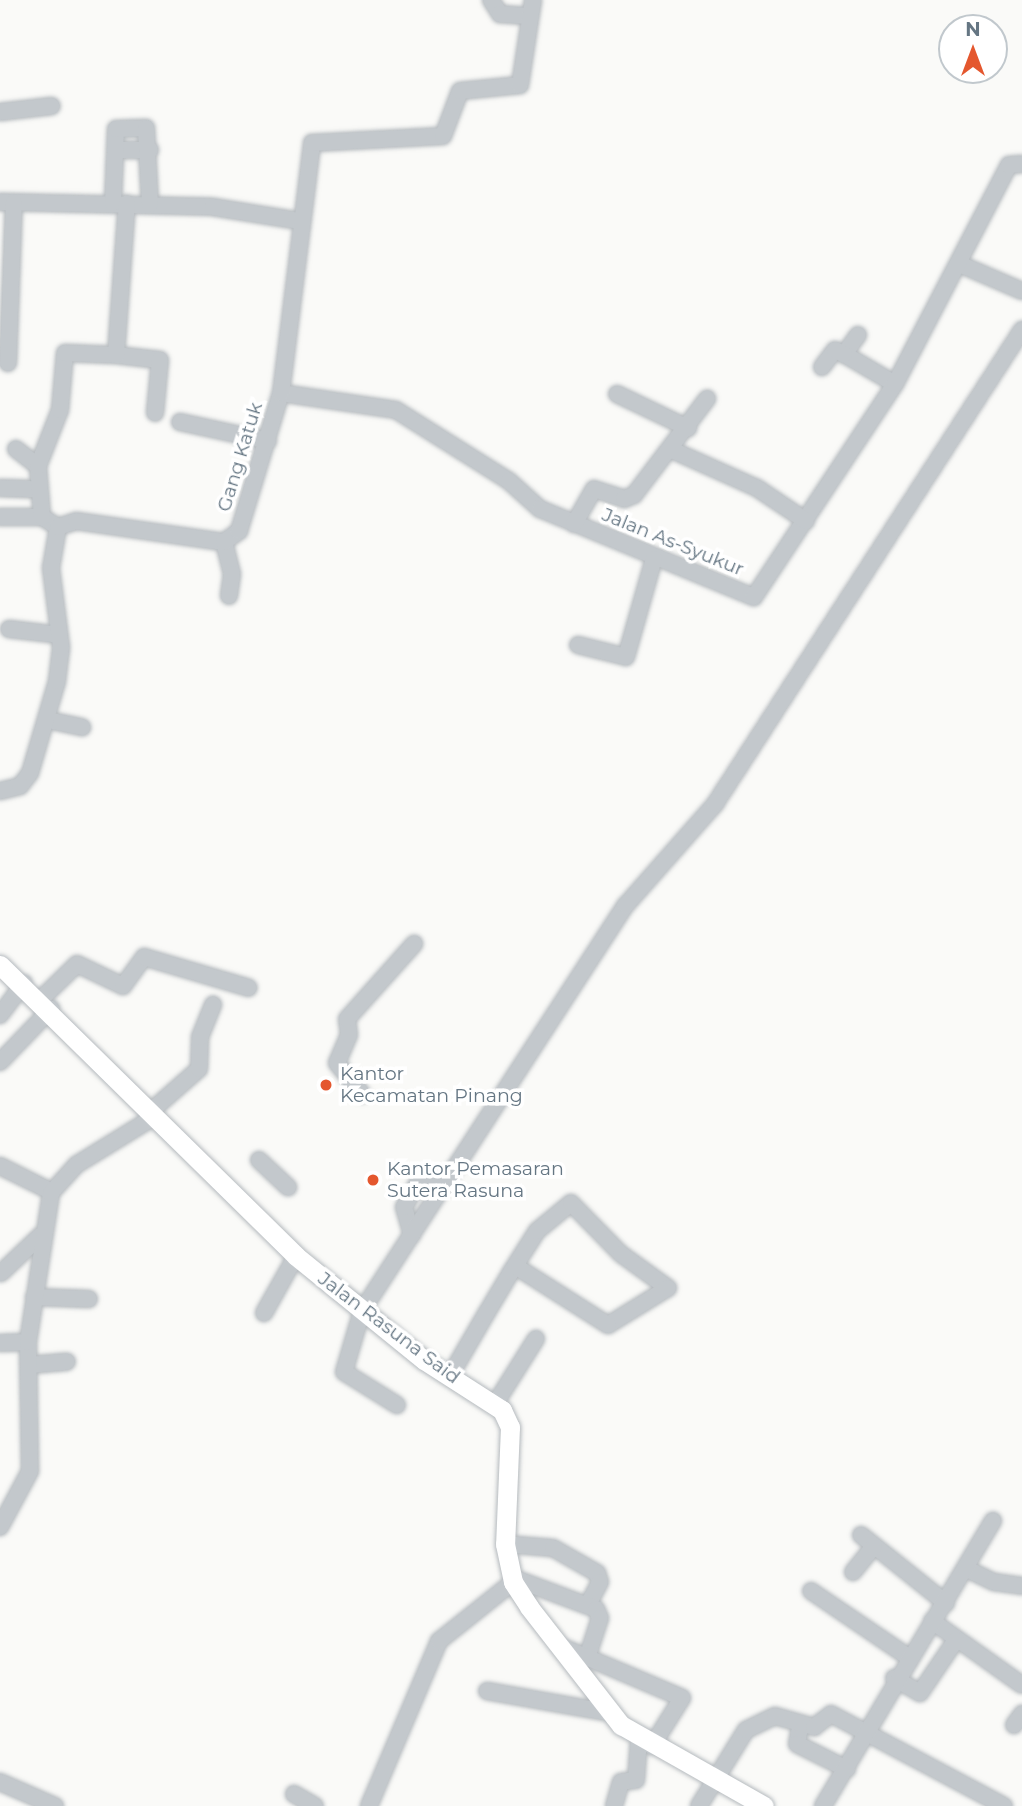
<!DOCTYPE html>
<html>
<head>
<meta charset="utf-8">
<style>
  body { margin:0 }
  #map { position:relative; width:1022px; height:1806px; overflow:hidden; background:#fafaf8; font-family:Montserrat,sans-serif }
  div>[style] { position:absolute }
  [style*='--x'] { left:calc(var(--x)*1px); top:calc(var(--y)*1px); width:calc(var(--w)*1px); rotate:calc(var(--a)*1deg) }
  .roads { filter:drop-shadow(0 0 2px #b5babe) drop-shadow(0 0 2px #b5babe) }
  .minor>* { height:16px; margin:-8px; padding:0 8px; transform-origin:8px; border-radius:8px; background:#c3c8cc }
  .major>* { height:19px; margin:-9.5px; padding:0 9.5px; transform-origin:9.5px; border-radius:9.5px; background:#fff }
  .dots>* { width:19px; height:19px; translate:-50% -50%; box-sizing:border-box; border:4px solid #fff; border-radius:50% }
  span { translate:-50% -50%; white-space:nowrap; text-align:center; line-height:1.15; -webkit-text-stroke:7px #fff; paint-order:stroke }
  .street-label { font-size:19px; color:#657683 }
  .poi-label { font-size:19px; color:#657683 }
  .left { translate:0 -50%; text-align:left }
  .north { position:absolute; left:938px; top:14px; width:70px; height:70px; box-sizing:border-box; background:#fff; border:2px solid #c1c8cd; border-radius:50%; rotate:0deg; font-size:19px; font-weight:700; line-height:28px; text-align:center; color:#657683 }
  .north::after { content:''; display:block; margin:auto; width:24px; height:32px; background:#e4572e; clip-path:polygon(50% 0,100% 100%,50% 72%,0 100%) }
</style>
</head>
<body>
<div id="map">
  <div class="roads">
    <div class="minor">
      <div style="--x:491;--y:0;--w:17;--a:57"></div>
      <div style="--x:500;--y:14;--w:28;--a:4"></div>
      <div style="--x:0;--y:112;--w:52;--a:-6.6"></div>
      <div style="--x:115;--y:150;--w:35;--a:0"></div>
      <div style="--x:0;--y:202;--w:213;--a:1.3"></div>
      <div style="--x:213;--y:207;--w:87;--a:9.2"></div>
      <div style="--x:113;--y:203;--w:74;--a:-87.7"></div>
      <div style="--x:116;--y:129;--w:30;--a:-2"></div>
      <div style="--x:146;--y:128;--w:76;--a:87"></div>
      <div style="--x:962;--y:265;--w:65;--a:23.4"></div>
      <div style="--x:858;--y:335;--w:24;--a:126"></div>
      <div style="--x:844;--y:354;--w:59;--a:30.5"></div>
      <div style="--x:116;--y:355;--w:44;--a:6.5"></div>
      <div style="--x:160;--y:360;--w:53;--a:95.4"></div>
      <div style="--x:8;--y:363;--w:160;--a:-87.9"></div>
      <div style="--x:822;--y:367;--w:21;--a:-53"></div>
      <div style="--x:835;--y:350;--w:10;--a:24"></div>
      <div style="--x:281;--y:393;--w:116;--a:8.4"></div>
      <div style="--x:396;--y:410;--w:133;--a:32.1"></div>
      <div style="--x:509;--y:481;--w:42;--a:42.1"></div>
      <div style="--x:540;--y:509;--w:231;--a:22.4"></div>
      <div style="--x:754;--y:597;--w:255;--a:-56.5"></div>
      <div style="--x:895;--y:384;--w:247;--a:-62.5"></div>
      <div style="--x:1009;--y:165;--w:13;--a:-4"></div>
      <div style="--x:617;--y:394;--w:79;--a:25.6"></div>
      <div style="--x:180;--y:422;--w:90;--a:12.2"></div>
      <div style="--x:16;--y:449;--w:28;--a:38"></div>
      <div style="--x:672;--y:450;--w:93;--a:24.1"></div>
      <div style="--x:757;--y:488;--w:59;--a:34"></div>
      <div style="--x:0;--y:488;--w:36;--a:2"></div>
      <div style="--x:0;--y:517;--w:42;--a:0"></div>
      <div style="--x:574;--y:524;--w:40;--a:-60.3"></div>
      <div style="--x:594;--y:489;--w:32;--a:18"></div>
      <div style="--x:624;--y:499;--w:11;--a:-22"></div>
      <div style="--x:634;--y:495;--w:121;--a:-52.8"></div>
      <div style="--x:58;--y:527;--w:19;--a:-148"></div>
      <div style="--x:42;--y:517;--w:51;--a:-94.5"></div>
      <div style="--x:38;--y:466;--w:60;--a:-68.6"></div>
      <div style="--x:60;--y:410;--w:57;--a:-85"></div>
      <div style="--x:65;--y:353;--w:51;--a:2.2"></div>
      <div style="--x:116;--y:355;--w:152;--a:-85.9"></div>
      <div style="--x:224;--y:542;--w:33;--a:76"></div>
      <div style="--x:232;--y:574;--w:22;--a:98"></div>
      <div style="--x:9;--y:629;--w:50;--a:6.8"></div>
      <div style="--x:578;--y:645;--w:49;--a:14"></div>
      <div style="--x:626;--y:657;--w:102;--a:-74.1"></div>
      <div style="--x:48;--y:720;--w:35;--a:12"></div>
      <div style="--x:0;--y:791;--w:21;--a:-14"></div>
      <div style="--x:20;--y:786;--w:16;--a:-52"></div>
      <div style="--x:30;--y:773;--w:96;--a:-73.6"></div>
      <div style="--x:57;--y:681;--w:34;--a:-83"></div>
      <div style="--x:61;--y:647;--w:80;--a:-97.2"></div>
      <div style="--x:51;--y:568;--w:42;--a:-80.3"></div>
      <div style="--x:58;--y:527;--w:19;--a:-18"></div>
      <div style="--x:76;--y:521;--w:149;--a:8.1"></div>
      <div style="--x:224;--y:542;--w:19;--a:-36"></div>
      <div style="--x:239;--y:531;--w:144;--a:-73.1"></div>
      <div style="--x:281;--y:393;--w:252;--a:-82.9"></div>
      <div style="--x:312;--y:143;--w:131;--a:-3.1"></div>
      <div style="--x:443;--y:136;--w:48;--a:-69.3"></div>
      <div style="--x:460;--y:91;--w:60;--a:-5.7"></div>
      <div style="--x:520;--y:85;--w:86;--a:-81.3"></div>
      <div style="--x:41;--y:999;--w:50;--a:-44.2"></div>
      <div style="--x:77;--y:964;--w:51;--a:25.6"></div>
      <div style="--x:123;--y:986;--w:36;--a:-54"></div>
      <div style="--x:144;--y:957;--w:109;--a:16.4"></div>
      <div style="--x:0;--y:1015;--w:40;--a:-53"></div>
      <div style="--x:0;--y:1062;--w:74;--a:-46.1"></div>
      <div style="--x:362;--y:1094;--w:40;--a:-129"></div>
      <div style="--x:337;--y:1063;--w:30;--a:-67"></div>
      <div style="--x:349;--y:1035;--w:16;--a:-97"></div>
      <div style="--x:347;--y:1019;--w:101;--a:-48.2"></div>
      <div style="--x:150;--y:1112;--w:65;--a:-41.3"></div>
      <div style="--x:199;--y:1069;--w:32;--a:-88"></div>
      <div style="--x:200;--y:1037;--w:35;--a:-68"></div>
      <div style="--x:259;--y:1160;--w:40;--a:43"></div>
      <div style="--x:0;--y:1166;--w:58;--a:26.6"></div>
      <div style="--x:412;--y:1235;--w:29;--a:-106"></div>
      <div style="--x:404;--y:1207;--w:32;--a:-60"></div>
      <div style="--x:420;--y:1179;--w:31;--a:-7"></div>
      <div style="--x:1;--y:1273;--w:55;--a:-43.5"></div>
      <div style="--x:34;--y:1297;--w:55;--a:2.1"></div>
      <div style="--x:264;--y:1313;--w:65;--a:-60.7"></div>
      <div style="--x:0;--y:1343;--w:28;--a:-2"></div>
      <div style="--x:29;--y:1365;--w:38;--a:-5"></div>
      <div style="--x:450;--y:1376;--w:72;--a:-59.9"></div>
      <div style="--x:486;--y:1314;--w:49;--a:-59.2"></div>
      <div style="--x:511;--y:1272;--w:49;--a:-57.6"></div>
      <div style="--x:537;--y:1231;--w:44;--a:-39.5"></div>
      <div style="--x:571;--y:1203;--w:71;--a:45.6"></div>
      <div style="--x:621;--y:1254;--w:58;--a:35.9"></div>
      <div style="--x:668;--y:1288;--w:70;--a:148.3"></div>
      <div style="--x:608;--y:1325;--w:110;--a:-147.6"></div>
      <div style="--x:495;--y:1404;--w:77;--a:-57.8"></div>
      <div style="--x:397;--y:1405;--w:62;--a:-148.1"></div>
      <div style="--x:344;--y:1372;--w:64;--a:-73.6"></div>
      <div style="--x:362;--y:1311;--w:484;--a:-57"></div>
      <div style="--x:626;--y:905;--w:135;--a:-48.6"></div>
      <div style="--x:715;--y:804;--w:565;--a:-57.07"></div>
      <div style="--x:0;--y:1527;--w:64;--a:-61.8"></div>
      <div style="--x:30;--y:1471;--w:129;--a:-90.9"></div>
      <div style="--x:28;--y:1342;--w:151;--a:-81.2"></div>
      <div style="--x:51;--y:1193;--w:38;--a:-48"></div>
      <div style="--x:76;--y:1165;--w:92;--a:-31.6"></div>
      <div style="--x:861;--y:1535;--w:109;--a:38.7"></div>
      <div style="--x:505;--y:1544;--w:48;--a:4.8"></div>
      <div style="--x:553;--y:1548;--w:51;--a:29.6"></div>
      <div style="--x:597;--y:1573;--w:9;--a:72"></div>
      <div style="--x:600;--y:1582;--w:26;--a:118"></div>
      <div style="--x:967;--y:1569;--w:30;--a:26"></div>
      <div style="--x:994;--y:1582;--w:28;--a:8"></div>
      <div style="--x:853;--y:1572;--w:33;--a:-51"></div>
      <div style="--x:511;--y:1577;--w:91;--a:20.6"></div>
      <div style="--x:596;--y:1609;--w:10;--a:66"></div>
      <div style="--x:600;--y:1618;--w:40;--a:108"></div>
      <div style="--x:811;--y:1591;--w:116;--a:34.1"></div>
      <div style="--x:932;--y:1621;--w:110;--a:35.4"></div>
      <div style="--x:558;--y:1645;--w:135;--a:23.1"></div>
      <div style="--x:682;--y:1698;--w:57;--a:122"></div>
      <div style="--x:894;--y:1678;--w:30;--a:30"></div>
      <div style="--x:920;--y:1693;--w:64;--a:-55.8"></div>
      <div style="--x:487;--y:1691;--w:121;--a:10"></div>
      <div style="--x:1014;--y:1725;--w:14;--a:-54"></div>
      <div style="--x:800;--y:1727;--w:17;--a:100"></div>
      <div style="--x:797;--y:1744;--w:56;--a:26.6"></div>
      <div style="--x:0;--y:1782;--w:60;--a:23.6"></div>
      <div style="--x:294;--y:1794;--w:24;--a:30"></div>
      <div style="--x:369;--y:1806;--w:179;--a:-67"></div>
      <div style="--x:439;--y:1641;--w:95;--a:-38.6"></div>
      <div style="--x:614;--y:1806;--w:25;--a:-74"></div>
      <div style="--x:621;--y:1782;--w:15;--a:-8"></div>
      <div style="--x:636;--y:1780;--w:41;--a:-85.8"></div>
      <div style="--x:699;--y:1806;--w:89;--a:-58.3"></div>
      <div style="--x:746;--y:1730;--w:32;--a:-26"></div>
      <div style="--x:775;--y:1716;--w:41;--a:15.8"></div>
      <div style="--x:814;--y:1727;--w:21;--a:-37"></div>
      <div style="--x:831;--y:1714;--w:196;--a:28"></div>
      <div style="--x:823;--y:1806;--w:332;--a:-59.2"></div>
    </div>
    <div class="major">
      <div style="--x:0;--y:965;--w:415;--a:44.5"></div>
      <div style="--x:296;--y:1256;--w:165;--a:39.1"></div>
      <div style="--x:424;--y:1360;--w:93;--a:32.7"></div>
      <div style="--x:502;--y:1410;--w:19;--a:65"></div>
      <div style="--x:510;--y:1427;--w:117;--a:92.4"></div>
      <div style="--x:505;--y:1544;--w:39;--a:78"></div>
      <div style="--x:513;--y:1582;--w:30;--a:57"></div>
      <div style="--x:529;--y:1607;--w:150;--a:52.1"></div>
      <div style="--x:621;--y:1725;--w:164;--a:29.5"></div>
    </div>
  </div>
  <div class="dots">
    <div style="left:326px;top:1085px;background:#e4572e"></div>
    <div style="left:373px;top:1180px;background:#e4572e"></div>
  </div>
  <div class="street-label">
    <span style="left:240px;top:457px;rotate:-73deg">Gang Katuk</span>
    <span style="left:673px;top:542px;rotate:22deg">Jalan As-Syukur</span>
    <span style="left:389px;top:1328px;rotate:37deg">Jalan Rasuna Said</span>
  </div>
  <div class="poi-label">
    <span class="left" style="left:340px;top:1085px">Kantor<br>Kecamatan Pinang</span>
    <span class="left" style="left:387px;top:1180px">Kantor Pemasaran<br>Sutera Rasuna</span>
  </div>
  <div class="north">N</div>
</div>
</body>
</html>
